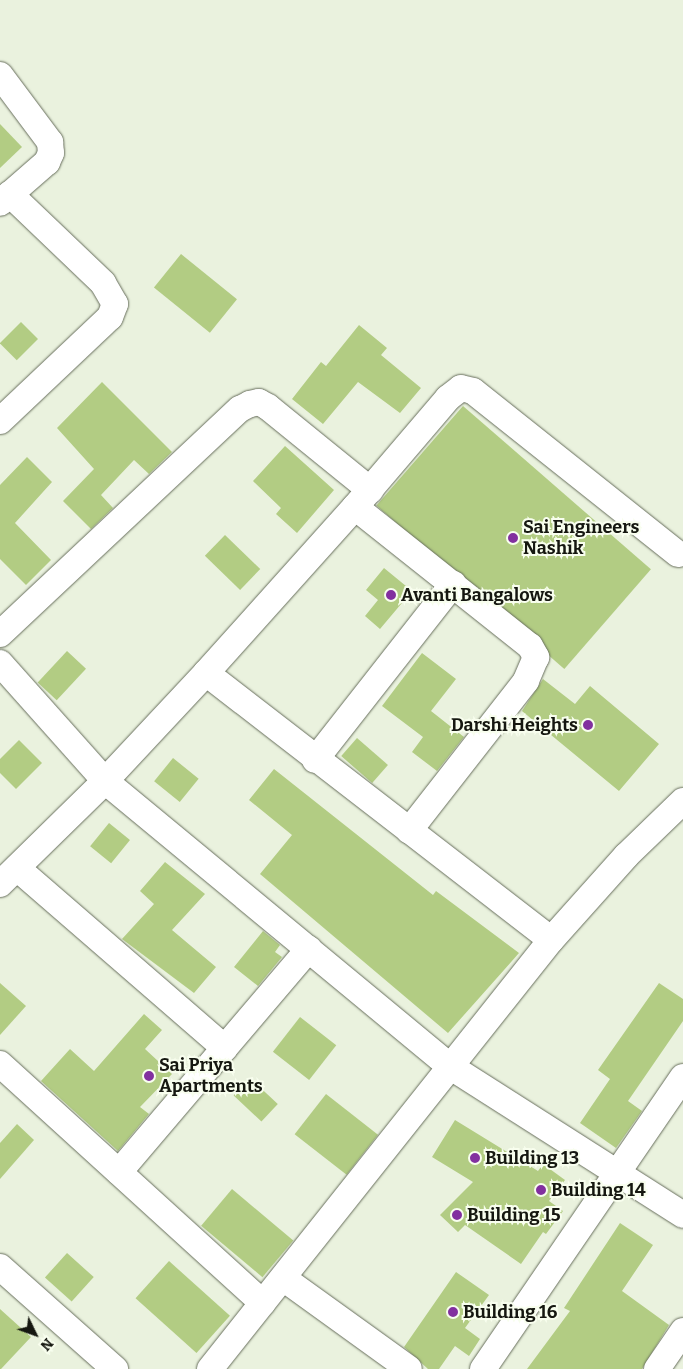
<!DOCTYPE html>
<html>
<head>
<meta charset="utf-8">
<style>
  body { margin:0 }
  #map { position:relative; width:683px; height:1369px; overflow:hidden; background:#eaf2de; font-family:Bitter,serif }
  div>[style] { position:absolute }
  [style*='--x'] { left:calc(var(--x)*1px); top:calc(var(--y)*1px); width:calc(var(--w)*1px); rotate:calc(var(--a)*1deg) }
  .building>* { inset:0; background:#b2cc83; transform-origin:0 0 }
  .roads { filter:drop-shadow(0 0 1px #676e5c) drop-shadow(0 0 1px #676e5c) }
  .minor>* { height:26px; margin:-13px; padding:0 13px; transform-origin:13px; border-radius:13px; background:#fff }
  .dots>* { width:14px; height:14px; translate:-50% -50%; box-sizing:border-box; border:2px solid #f8feee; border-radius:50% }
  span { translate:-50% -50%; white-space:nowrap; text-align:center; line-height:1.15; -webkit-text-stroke:4px #f8feee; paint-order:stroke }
  .poi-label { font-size:18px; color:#151710; font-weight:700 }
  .left { translate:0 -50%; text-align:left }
  .right { translate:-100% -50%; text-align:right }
  .north { position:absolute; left:10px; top:1309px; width:50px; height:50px; -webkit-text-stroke:4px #f8feee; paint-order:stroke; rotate:132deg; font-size:14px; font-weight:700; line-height:20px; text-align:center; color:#151710 }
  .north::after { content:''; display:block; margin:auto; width:18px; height:22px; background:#151710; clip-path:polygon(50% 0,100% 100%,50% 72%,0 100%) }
</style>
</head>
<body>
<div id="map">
  <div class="building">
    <div style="clip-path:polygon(0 124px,22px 147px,0 168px)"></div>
    <div style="left:181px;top:254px;width:72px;height:43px;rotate:39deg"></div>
    <div style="left:21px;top:322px;width:24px;height:30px;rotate:45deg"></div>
    <div style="clip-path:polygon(359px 325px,387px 348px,381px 355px,421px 388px,400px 413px,358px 382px,323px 424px,292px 399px,321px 362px,326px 366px)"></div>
    <div style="clip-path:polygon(102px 382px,172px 452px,149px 474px,134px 460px,101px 495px,113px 508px,91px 529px,63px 501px,94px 469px,57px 428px)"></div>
    <div style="left:463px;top:406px;width:249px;height:132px;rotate:41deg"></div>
    <div style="clip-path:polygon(285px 446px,334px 490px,297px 533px,276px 514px,281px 508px,253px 481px)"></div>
    <div style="clip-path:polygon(27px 457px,52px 482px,15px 523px,51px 560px,26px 585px,0 559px,0 485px)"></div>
    <div style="left:225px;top:535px;width:49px;height:29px;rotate:44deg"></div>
    <div style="clip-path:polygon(384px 568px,412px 591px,380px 629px,365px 616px,378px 600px,366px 590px)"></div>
    <div style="left:67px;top:651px;width:26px;height:43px;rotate:43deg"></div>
    <div style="clip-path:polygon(422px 653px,456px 679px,431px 711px,464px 737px,437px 771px,412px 752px,423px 737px,382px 706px)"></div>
    <div style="clip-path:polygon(543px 679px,575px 704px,590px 686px,659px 744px,619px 791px,522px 711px)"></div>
    <div style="left:357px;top:738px;width:41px;height:24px;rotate:41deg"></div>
    <div style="clip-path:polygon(19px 740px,42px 763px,16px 789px,0 773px,0 759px)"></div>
    <div style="left:173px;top:758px;width:33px;height:30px;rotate:39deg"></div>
    <div style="clip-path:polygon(274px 769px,433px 895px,436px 891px,519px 953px,448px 1033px,260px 874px,292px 835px,249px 800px)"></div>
    <div style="left:109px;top:823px;width:27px;height:30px;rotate:39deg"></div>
    <div style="clip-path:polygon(165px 862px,205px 894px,172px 930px,216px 967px,194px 993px,122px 939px,154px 904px,140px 891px)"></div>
    <div style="clip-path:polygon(263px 931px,280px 945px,275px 952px,282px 957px,258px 986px,234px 967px)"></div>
    <div style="clip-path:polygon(0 983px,26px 1006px,0 1035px)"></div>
    <div style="clip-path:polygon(659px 983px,683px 999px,683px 1021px,628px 1101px,642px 1111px,616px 1148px,580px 1123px,610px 1079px,598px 1070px)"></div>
    <div style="clip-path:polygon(144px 1014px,162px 1030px,145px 1049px,172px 1074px,140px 1107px,149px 1114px,118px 1151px,41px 1081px,70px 1049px,94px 1071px)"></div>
    <div style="left:300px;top:1017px;width:46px;height:44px;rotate:38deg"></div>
    <div style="left:250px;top:1078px;width:38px;height:24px;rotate:43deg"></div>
    <div style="left:326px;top:1094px;width:66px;height:51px;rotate:38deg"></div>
    <div style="clip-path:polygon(455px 1120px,538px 1171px,543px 1164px,565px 1180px,549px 1201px,563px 1211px,546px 1234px,543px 1232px,521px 1264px,465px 1225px,458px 1232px,440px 1215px,473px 1182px,432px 1157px)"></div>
    <div style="clip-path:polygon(17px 1124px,34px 1140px,0 1179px,0 1143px)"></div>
    <div style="left:232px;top:1189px;width:80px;height:48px;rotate:40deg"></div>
    <div style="clip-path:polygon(620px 1223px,653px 1245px,622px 1291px,669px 1325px,642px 1369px,527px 1369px,570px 1311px,564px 1308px)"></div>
    <div style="left:67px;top:1253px;width:36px;height:33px;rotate:42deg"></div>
    <div style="left:169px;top:1261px;width:82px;height:50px;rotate:42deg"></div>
    <div style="clip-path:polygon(456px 1272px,489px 1295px,465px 1328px,480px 1339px,469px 1356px,455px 1346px,439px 1369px,428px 1369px,404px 1347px)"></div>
    <div style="clip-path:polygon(0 1309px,31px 1337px,1px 1369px,0 1369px)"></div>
  </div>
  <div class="roads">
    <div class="minor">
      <div style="--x:0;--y:75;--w:84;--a:53.3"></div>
      <div style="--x:50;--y:142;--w:11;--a:85"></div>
      <div style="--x:51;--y:153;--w:10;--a:114"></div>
      <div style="--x:47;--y:162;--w:62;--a:138.9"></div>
      <div style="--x:0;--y:421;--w:151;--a:-43.4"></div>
      <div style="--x:110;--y:317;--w:14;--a:-69"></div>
      <div style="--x:115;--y:304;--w:24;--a:-120"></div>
      <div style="--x:103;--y:283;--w:129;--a:-136.3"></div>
      <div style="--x:355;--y:507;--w:223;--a:38.5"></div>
      <div style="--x:530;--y:646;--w:13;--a:61"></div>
      <div style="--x:536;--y:657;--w:26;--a:113"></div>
      <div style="--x:526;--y:681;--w:190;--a:128"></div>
      <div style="--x:0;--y:634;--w:329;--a:-43.2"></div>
      <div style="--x:240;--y:409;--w:11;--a:-27"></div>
      <div style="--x:250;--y:404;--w:9;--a:-13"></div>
      <div style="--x:259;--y:402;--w:10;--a:29"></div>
      <div style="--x:268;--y:407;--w:132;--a:39.1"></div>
      <div style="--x:0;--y:663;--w:158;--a:48.3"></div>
      <div style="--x:105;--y:781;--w:449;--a:39.6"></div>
      <div style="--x:451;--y:1067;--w:275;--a:32.5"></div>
      <div style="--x:206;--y:673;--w:436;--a:37.7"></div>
      <div style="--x:315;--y:760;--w:224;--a:-51.9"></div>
      <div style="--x:17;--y:868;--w:275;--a:40.9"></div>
      <div style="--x:0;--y:884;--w:147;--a:-44.4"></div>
      <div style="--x:105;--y:781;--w:148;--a:-46.9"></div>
      <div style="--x:206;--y:673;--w:223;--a:-48.1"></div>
      <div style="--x:355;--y:507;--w:143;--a:-49.5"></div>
      <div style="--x:448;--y:398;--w:16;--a:-38"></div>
      <div style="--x:461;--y:388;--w:12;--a:14"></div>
      <div style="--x:473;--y:391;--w:262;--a:38.5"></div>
      <div style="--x:0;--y:1064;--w:355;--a:42.3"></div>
      <div style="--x:119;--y:1172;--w:293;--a:-49.6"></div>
      <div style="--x:0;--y:1267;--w:154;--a:41.6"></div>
      <div style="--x:283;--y:1278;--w:155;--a:35.8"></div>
      <div style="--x:210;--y:1369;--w:548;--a:-51.52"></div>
      <div style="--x:551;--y:940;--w:113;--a:-48.2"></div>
      <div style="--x:626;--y:856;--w:79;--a:-44"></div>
      <div style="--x:483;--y:1369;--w:354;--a:-55.6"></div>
      <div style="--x:657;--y:1369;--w:46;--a:-55.6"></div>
    </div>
  </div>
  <div class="dots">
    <div style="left:513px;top:538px;background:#82309f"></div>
    <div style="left:391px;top:595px;background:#82309f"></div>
    <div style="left:588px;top:725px;background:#82309f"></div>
    <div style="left:149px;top:1076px;background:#82309f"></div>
    <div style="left:475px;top:1158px;background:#82309f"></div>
    <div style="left:541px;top:1190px;background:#82309f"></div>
    <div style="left:457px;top:1215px;background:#82309f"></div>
    <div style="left:453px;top:1312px;background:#82309f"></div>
  </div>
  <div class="poi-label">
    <span class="left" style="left:523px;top:538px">Sai Engineers<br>Nashik</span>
    <span class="left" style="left:401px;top:595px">Avanti Bangalows</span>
    <span class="right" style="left:578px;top:725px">Darshi Heights</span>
    <span class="left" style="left:159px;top:1076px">Sai Priya<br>Apartments</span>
    <span class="left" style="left:485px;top:1158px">Building 13</span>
    <span class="left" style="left:551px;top:1190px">Building 14</span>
    <span class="left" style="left:467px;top:1215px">Building 15</span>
    <span class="left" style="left:463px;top:1312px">Building 16</span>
  </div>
  <div class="north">N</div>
</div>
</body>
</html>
